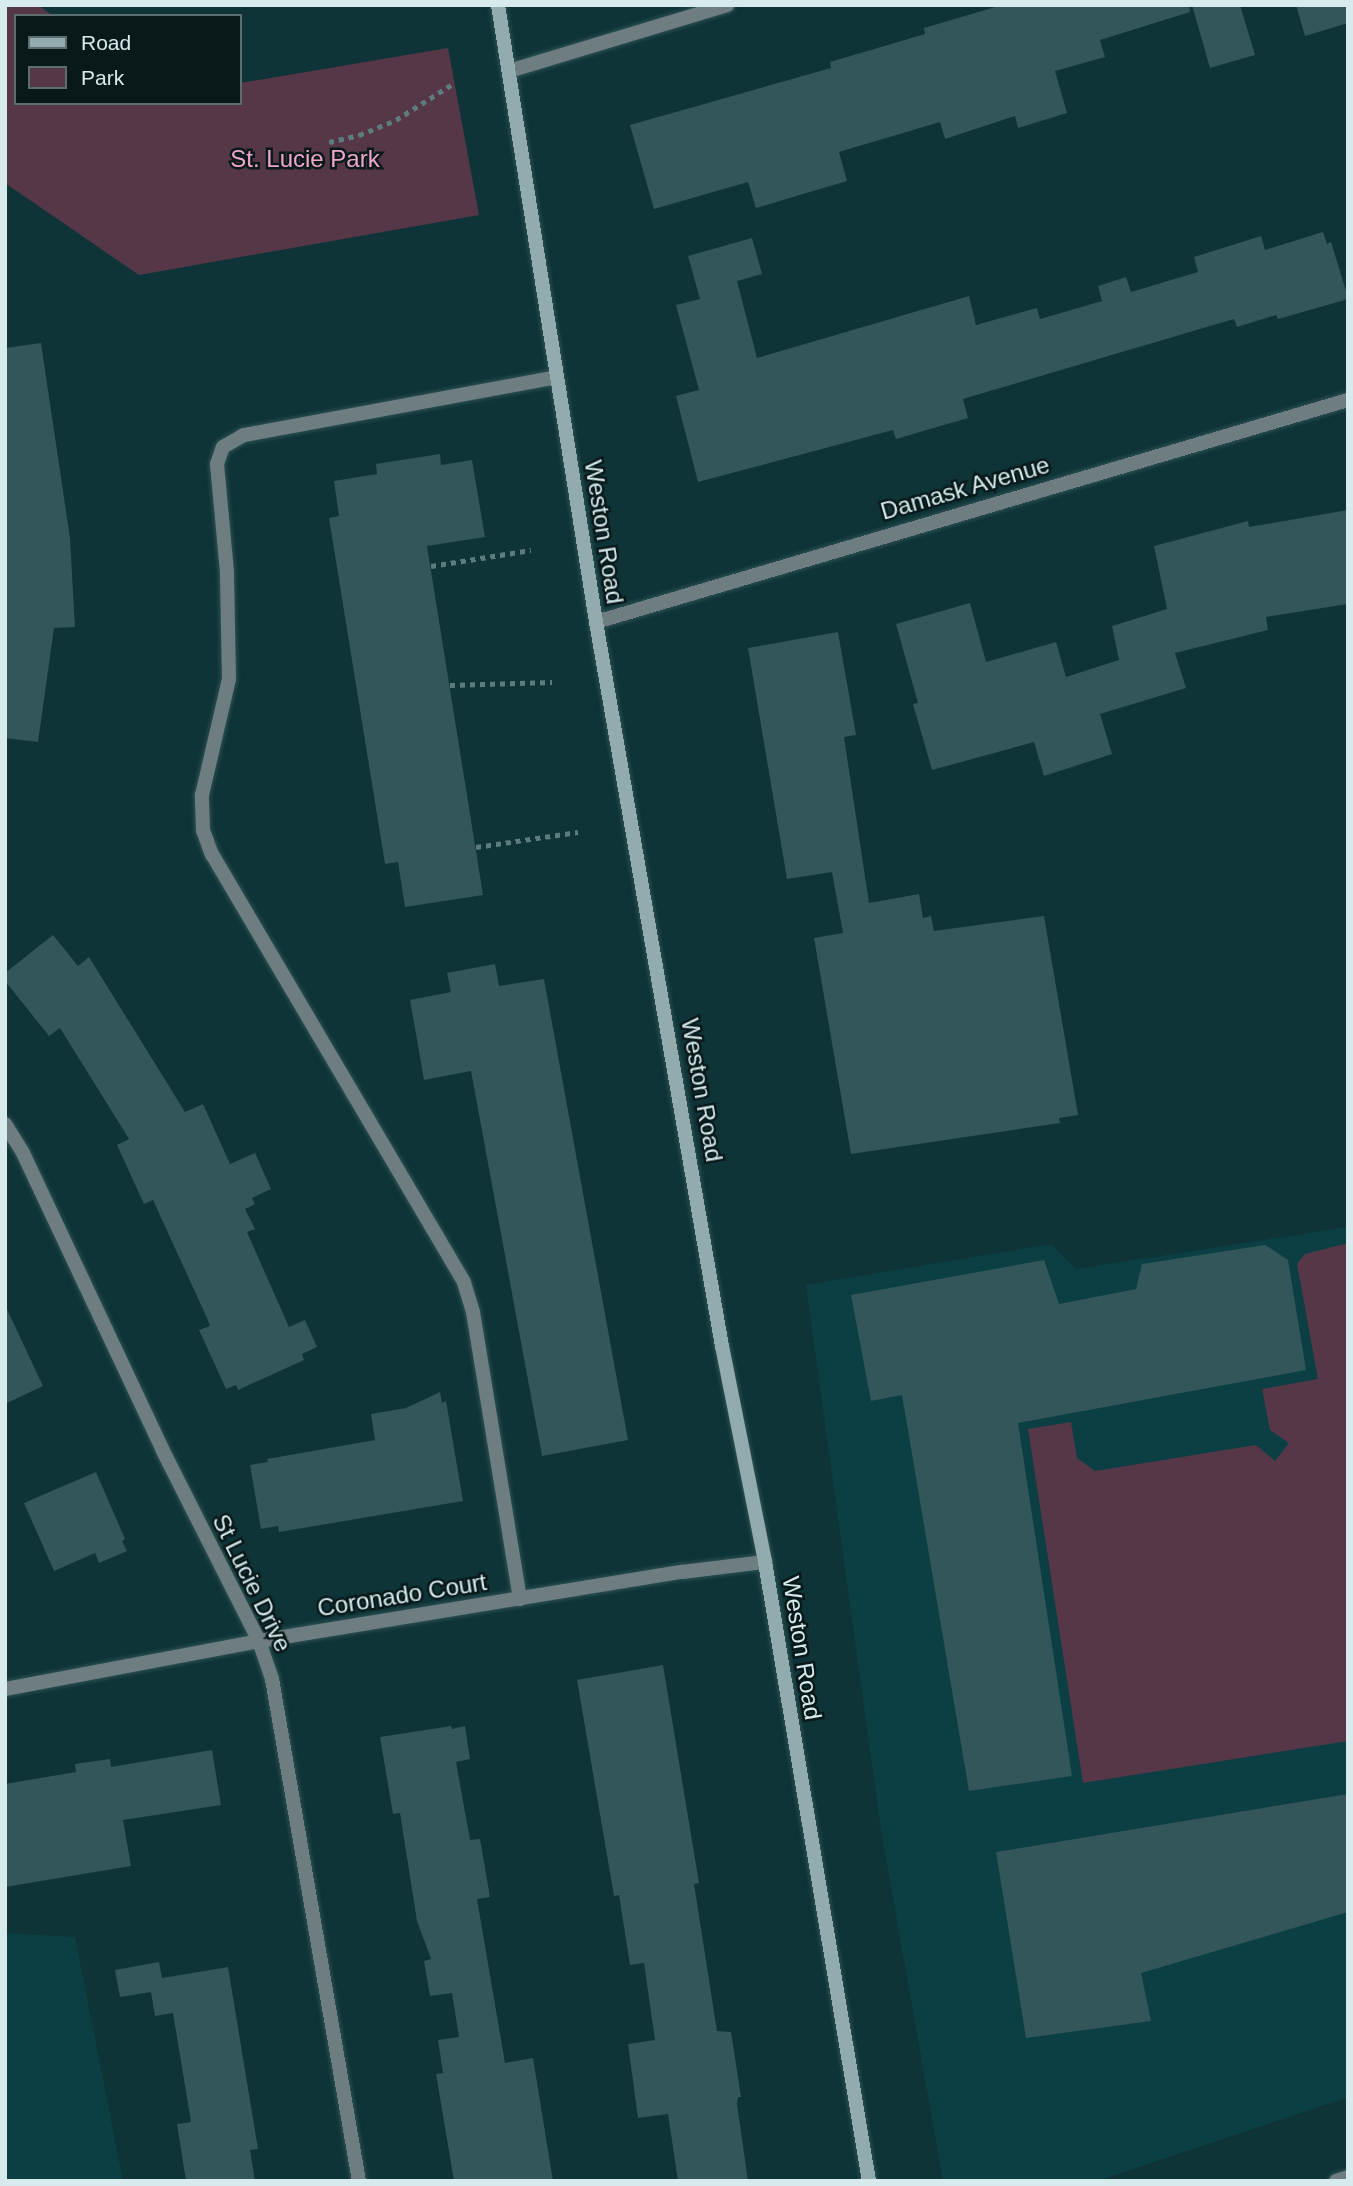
<!DOCTYPE html>
<html>
<head>
<meta charset="utf-8">
<style>
  body { margin:0 }
  #map { position:relative; width:1353px; height:2186px; overflow:hidden; background:#0e3437; font-family:Arial,sans-serif }
  div>[style] { position:absolute }
  [style*='--x'] { left:calc(var(--x)*1px); top:calc(var(--y)*1px); width:calc(var(--w)*1px); rotate:calc(var(--a)*1deg) }
  .built>* { inset:0; background:#0b3f43 }
  .green>* { inset:0; background:#563747 }
  .building>* { inset:0; background:#325659 }
  .path>* { height:4.5px; margin-top:-2.25px; transform-origin:0; background:repeating-linear-gradient(90deg,#5d7c7e 0 5px,transparent 0 10px) }
  .roads { filter:drop-shadow(0 0 2px #2e5154) drop-shadow(0 0 2px #2e5154) }
  .service>* { height:14px; margin:-7px; padding:0 7px; transform-origin:7px; border-radius:7px; background:#6e7e80 }
  .minor>* { height:14px; margin:-7px; padding:0 7px; transform-origin:7px; border-radius:7px; background:#6e7e80 }
  .tertiary>* { height:14px; margin:-7px; padding:0 7px; transform-origin:7px; border-radius:7px; background:#6e7e80 }
  .secondary>* { height:14px; margin:-7px; padding:0 7px; transform-origin:7px; border-radius:7px; background:#92acae }
  span { translate:-50% -50%; white-space:nowrap; text-align:center; line-height:1.15; -webkit-text-stroke:5px #09191a; paint-order:stroke }
  .park-label { font-size:24px; color:#efa5cc }
  .street-label { font-size:24px; color:#d7ebec }
  .frame { position:absolute; inset:0; border:7px solid #d7ebec; pointer-events:none }
  .legend { position:absolute; left:14px; top:14px; width:228px; height:91px; box-sizing:border-box; background:#09191a; border:2px solid #5b6d6e; margin:0; padding:9px 12px; list-style:none; font-size:21px; color:#d7ebec }
  .legend li { display:flex; align-items:center; gap:14px; height:35px }
  .legend b { width:35px; border:2px solid #5b6d6e }
</style>
</head>
<body>
<div id="map">
  <div class="built">
    <div style="clip-path:polygon(1348px 1227px,1348px 2097px,1097px 2181px,943px 2181px,881px 1830px,806px 1285px,1051px 1244px,1076px 1269px)"></div>
    <div style="clip-path:polygon(5px 1933px,75px 1937px,123px 2181px,5px 2181px)"></div>
  </div>
  <div class="green">
    <div style="clip-path:polygon(5px 5px,38px 5px,53px 16px,16px 16px,16px 103px,240px 103px,240px 83px,448px 48px,479px 215px,139px 275px,5px 183px)"></div>
    <div style="clip-path:polygon(1348px 1243px,1348px 1741px,1083px 1783px,1028px 1429px,1071px 1422px,1077px 1458px,1095px 1471px,1256px 1445px,1275px 1461px,1289px 1443px,1270px 1430px,1262px 1389px,1318px 1379px,1297px 1264px,1305px 1254px)"></div>
  </div>
  <div class="building">
    <div style="clip-path:polygon(1002px 5px,1189px 5px,1190px 12px,1100px 40px,1105px 57px,1055px 71px,1067px 113px,1018px 128px,1015px 116px,945px 139px,940px 122px,839px 152px,847px 181px,756px 208px,748px 182px,654px 209px,630px 125px,831px 68px,830px 62px,925px 34px,924px 28px)"></div>
    <div style="clip-path:polygon(1192px 5px,1240px 5px,1255px 55px,1210px 68px)"></div>
    <div style="clip-path:polygon(1296px 5px,1348px 5px,1348px 23px,1305px 36px)"></div>
    <div style="clip-path:polygon(1323px 232px,1327px 244px,1331px 242px,1347px 294px,1345px 300px,1278px 319px,1276px 315px,1237px 327px,1234px 319px,963px 399px,968px 418px,896px 439px,893px 430px,698px 482px,676px 396px,699px 390px,676px 305px,700px 299px,688px 256px,752px 238px,762px 274px,737px 281px,757px 358px,969px 296px,976px 325px,1037px 308px,1040px 319px,1102px 301px,1098px 286px,1126px 277px,1131px 292px,1198px 272px,1194px 257px,1261px 236px,1265px 250px)"></div>
    <div style="clip-path:polygon(41px 343px,70px 538px,75px 627px,54px 628px,38px 742px,5px 738px,5px 348px)"></div>
    <div style="clip-path:polygon(440px 454px,441px 465px,472px 460px,485px 537px,427px 546px,483px 895px,405px 907px,398px 862px,385px 864px,329px 518px,339px 516px,334px 481px,377px 474px,376px 464px)"></div>
    <div style="clip-path:polygon(1348px 510px,1348px 604px,1266px 617px,1268px 630px,1175px 653px,1186px 688px,1100px 714px,1112px 754px,1044px 776px,1034px 742px,932px 770px,913px 704px,918px 703px,896px 624px,970px 603px,986px 662px,1056px 642px,1066px 677px,1119px 660px,1112px 626px,1167px 609px,1154px 546px,1248px 521px,1249px 527px)"></div>
    <div style="clip-path:polygon(838px 632px,856px 735px,844px 737px,869px 903px,919px 894px,923px 918px,931px 916px,934px 931px,1044px 916px,1078px 1115px,1059px 1118px,1060px 1123px,851px 1154px,814px 938px,843px 933px,832px 872px,787px 879px,748px 648px)"></div>
    <div style="clip-path:polygon(53px 935px,78px 966px,89px 957px,185px 1112px,203px 1104px,230px 1164px,255px 1153px,271px 1189px,252px 1198px,255px 1204px,245px 1209px,255px 1229px,247px 1232px,289px 1327px,305px 1320px,317px 1347px,302px 1354px,304px 1360px,238px 1390px,236px 1385px,226px 1389px,199px 1330px,210px 1326px,207px 1318px,153px 1200px,144px 1204px,117px 1145px,129px 1139px,60px 1028px,49px 1036px,5px 981px,5px 973px)"></div>
    <div style="clip-path:polygon(495px 964px,499px 986px,544px 979px,628px 1440px,542px 1456px,471px 1071px,424px 1080px,410px 1000px,451px 992px,447px 973px)"></div>
    <div style="clip-path:polygon(1265px 1245px,1288px 1260px,1306px 1370px,1018px 1423px,1072px 1776px,969px 1791px,902px 1395px,871px 1401px,851px 1295px,1044px 1260px,1059px 1304px,1136px 1289px,1142px 1264px)"></div>
    <div style="clip-path:polygon(5px 1305px,43px 1386px,5px 1404px)"></div>
    <div style="clip-path:polygon(440px 1392px,442px 1403px,446px 1401px,463px 1501px,279px 1532px,278px 1526px,261px 1529px,250px 1465px,268px 1462px,267px 1459px,375px 1440px,371px 1414px,406px 1408px)"></div>
    <div style="clip-path:polygon(96px 1472px,125px 1539px,122px 1541px,127px 1551px,99px 1563px,95px 1553px,54px 1571px,24px 1503px)"></div>
    <div style="clip-path:polygon(663px 1665px,699px 1883px,694px 1884px,717px 2031px,731px 2032px,741px 2097px,738px 2097px,737px 2104px,748px 2181px,678px 2181px,668px 2114px,638px 2118px,628px 2044px,655px 2040px,644px 1963px,630px 1965px,619px 1895px,614px 1896px,577px 1680px)"></div>
    <div style="clip-path:polygon(451px 1726px,452px 1729px,465px 1726px,470px 1759px,456px 1762px,470px 1840px,480px 1839px,490px 1897px,477px 1899px,505px 2063px,533px 2058px,553px 2181px,454px 2181px,436px 2074px,443px 2073px,438px 2040px,459px 2037px,452px 1993px,430px 1996px,424px 1961px,431px 1959px,417px 1921px,400px 1813px,393px 1814px,380px 1737px)"></div>
    <div style="clip-path:polygon(212px 1750px,221px 1805px,123px 1820px,131px 1866px,5px 1887px,5px 1784px,76px 1772px,75px 1764px,110px 1759px,111px 1767px)"></div>
    <div style="clip-path:polygon(1348px 1794px,1348px 1912px,1141px 1973px,1151px 2021px,1026px 2038px,996px 1852px)"></div>
    <div style="clip-path:polygon(159px 1962px,162px 1978px,228px 1967px,258px 2149px,250px 2150px,255px 2181px,186px 2181px,177px 2124px,191px 2122px,173px 2013px,155px 2016px,151px 1992px,120px 1997px,115px 1970px)"></div>
  </div>
  <div class="path">
    <div style="--x:329;--y:142;--w:31;--a:-13"></div>
    <div style="--x:359;--y:135;--w:40;--a:-22"></div>
    <div style="--x:396;--y:120;--w:69;--a:-32.5"></div>
    <div style="--x:431;--y:566;--w:101;--a:-9.1"></div>
    <div style="--x:450;--y:685;--w:102;--a:-1.7"></div>
    <div style="--x:476;--y:847;--w:103;--a:-8.4"></div>
  </div>
  <div class="roads">
    <div class="service">
      <div style="--x:520;--y:1599;--w:291;--a:-99.3"></div>
      <div style="--x:473;--y:1312;--w:31;--a:-107"></div>
      <div style="--x:464;--y:1282;--w:496;--a:-120.5"></div>
      <div style="--x:212;--y:855;--w:27;--a:-110"></div>
      <div style="--x:203;--y:830;--w:35;--a:-92"></div>
      <div style="--x:202;--y:795;--w:119;--a:-76.9"></div>
      <div style="--x:229;--y:679;--w:107;--a:-91.1"></div>
      <div style="--x:227;--y:572;--w:108;--a:-95.3"></div>
      <div style="--x:217;--y:464;--w:18;--a:-71"></div>
      <div style="--x:223;--y:447;--w:24;--a:-30"></div>
      <div style="--x:244;--y:435;--w:318;--a:-10.5"></div>
    </div>
    <div class="minor">
      <div style="--x:509;--y:71;--w:228;--a:-16.8"></div>
      <div style="--x:596;--y:622;--w:784;--a:-16.45"></div>
      <div style="--x:5;--y:1124;--w:34;--a:58"></div>
      <div style="--x:23;--y:1153;--w:327;--a:64.8"></div>
      <div style="--x:162;--y:1449;--w:215;--a:63.2"></div>
      <div style="--x:259;--y:1641;--w:40;--a:71.1"></div>
      <div style="--x:272;--y:1679;--w:509;--a:80.17"></div>
      <div style="--x:5;--y:1689;--w:258;--a:-10.7"></div>
      <div style="--x:259;--y:1641;--w:429;--a:-9.3"></div>
      <div style="--x:682;--y:1572;--w:84;--a:-6.9"></div>
    </div>
    <div class="tertiary">
      <div style="--x:1336;--y:2181;--w:13;--a:-18"></div>
    </div>
    <div class="secondary">
      <div style="--x:498;--y:5;--w:625;--a:80.97"></div>
      <div style="--x:596;--y:622;--w:735;--a:80.13"></div>
      <div style="--x:722;--y:1346;--w:220;--a:78.7"></div>
      <div style="--x:765;--y:1562;--w:628;--a:80.46"></div>
    </div>
  </div>
  <div class="park-label">
    <span style="left:305px;top:159px">St. Lucie Park</span>
  </div>
  <div class="street-label">
    <span style="left:965px;top:488px;rotate:-16deg">Damask Avenue</span>
    <span style="left:604px;top:532px;rotate:81deg">Weston Road</span>
    <span style="left:702px;top:1090px;rotate:80deg">Weston Road</span>
    <span style="left:252px;top:1583px;rotate:64deg">St Lucie Drive</span>
    <span style="left:402px;top:1595px;rotate:-9deg">Coronado Court</span>
    <span style="left:802px;top:1648px;rotate:81deg">Weston Road</span>
  </div>
  <div class="frame"></div>
  <ul class="legend">
  <li><b style="height:9px;background:#92acae"></b>Road</li>
  <li><b style="height:19px;background:#563747"></b>Park</li>
  </ul>
</div>
</body>
</html>
